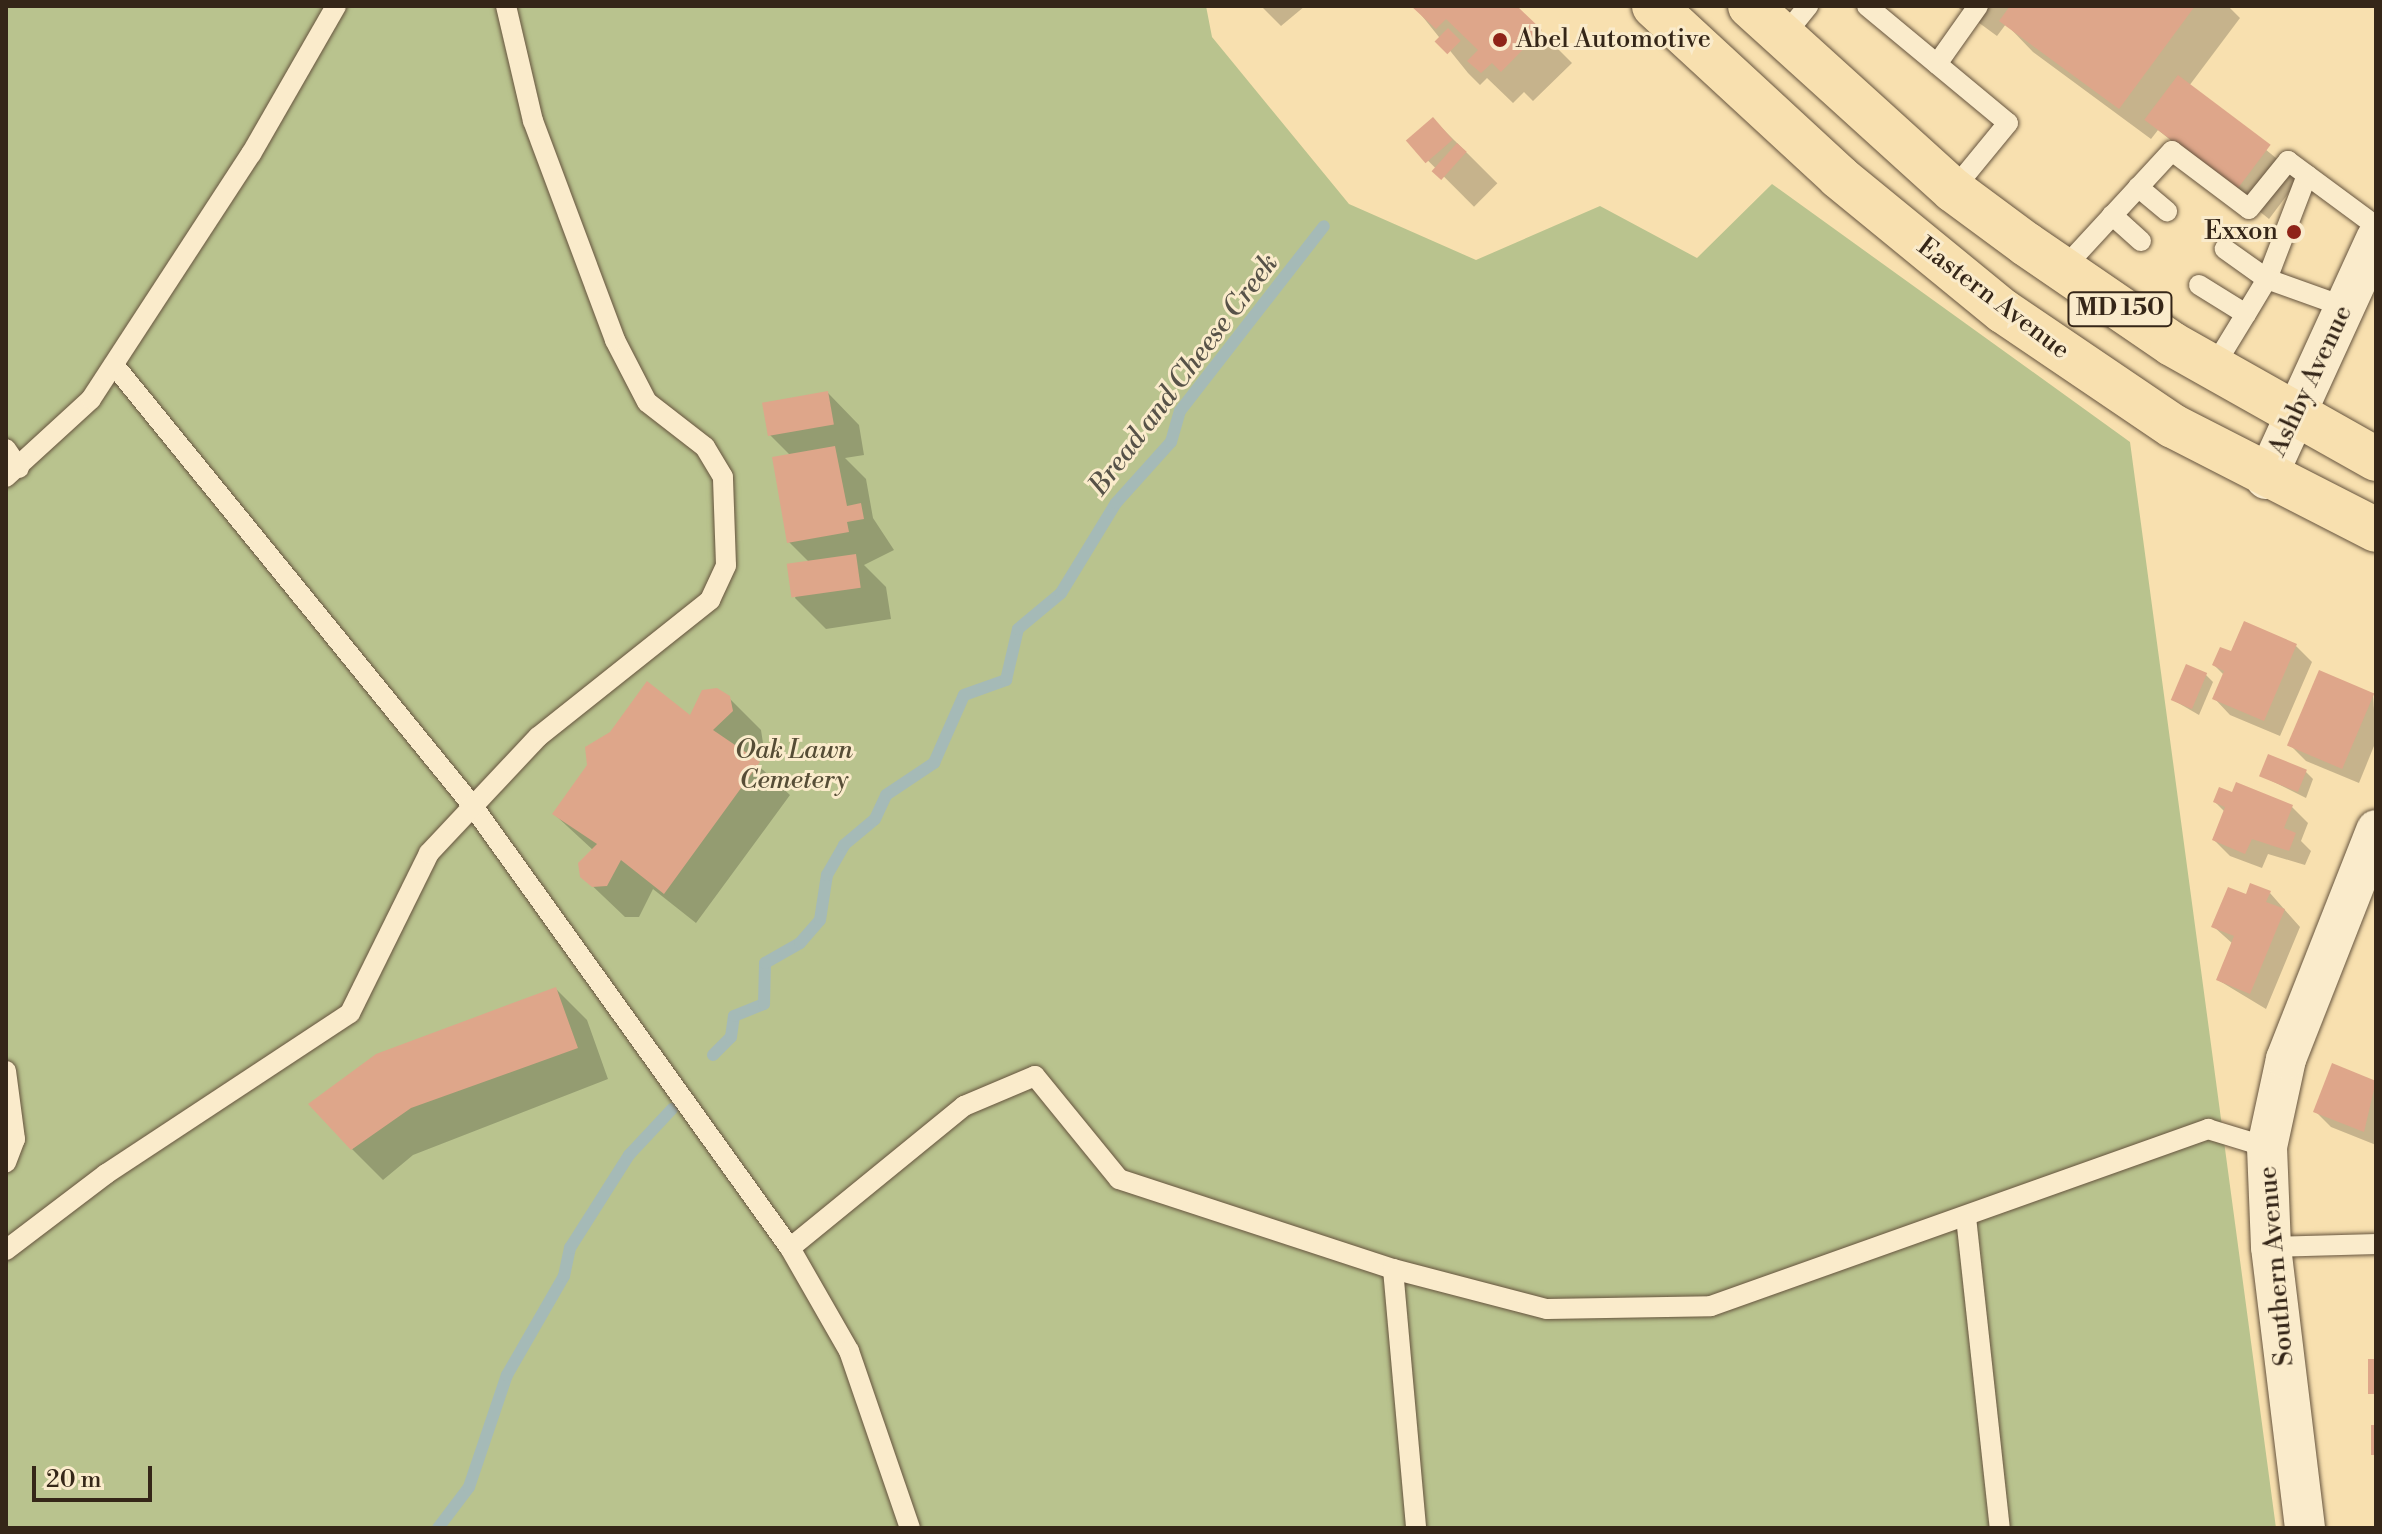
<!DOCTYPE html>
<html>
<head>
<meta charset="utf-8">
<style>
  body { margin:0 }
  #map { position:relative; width:2382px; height:1534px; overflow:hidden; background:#f8e0af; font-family:"Libre Bodoni",serif }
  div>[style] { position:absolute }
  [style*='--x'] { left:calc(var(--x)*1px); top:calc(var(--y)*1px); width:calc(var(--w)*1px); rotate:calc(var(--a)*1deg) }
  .green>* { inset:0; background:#b9c38e }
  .shadow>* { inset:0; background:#0003; transform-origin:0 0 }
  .stream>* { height:12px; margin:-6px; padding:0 6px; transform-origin:6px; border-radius:6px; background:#a5bab7 }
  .building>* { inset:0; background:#dea68a; transform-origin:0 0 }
  .roads { filter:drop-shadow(0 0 2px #66543e) drop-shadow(0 0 2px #66543e) }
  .lane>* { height:20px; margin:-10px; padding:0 10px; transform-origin:10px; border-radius:10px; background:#faebcb }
  .street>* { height:40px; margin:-20px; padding:0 20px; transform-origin:20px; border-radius:20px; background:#faebcb }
  .primary>* { height:44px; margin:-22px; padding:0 22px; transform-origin:22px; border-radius:22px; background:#f8e0af }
  .dots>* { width:22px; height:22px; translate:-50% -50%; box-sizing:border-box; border:4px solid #faebcb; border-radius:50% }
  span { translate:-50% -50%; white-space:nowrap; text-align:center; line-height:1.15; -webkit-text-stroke:6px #faebcb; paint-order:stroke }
  .shield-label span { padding:2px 6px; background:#faebcb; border:2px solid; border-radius:6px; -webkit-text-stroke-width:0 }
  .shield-label { font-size:24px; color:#352618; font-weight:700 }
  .poi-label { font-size:26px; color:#352618 }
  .left { translate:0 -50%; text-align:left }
  .right { translate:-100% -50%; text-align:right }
  .street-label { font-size:26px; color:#352618 }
  .park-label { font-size:26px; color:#564d36; font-style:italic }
  .water-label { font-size:28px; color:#575248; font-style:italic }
  .frame { position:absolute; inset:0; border:8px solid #352618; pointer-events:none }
  .scale { position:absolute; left:32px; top:1466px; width:120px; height:36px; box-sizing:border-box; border:4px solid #352618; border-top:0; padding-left:10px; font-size:24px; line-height:28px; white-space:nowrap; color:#352618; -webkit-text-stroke:6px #faebcb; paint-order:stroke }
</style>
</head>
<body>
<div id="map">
  <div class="green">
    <div style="clip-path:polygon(6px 6px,1206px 6px,1212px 37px,1349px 204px,1476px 260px,1600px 206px,1697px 258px,1772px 184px,2130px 442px,2276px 1528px,6px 1528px)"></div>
  </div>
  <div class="shadow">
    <div style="clip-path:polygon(1261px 6px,1305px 6px,1281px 26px)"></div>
    <div style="clip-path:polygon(1414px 6px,1515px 6px,1572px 63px,1533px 101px,1524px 92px,1513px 103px,1487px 78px,1480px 85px,1468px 73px)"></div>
    <div style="clip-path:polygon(1956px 6px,2228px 6px,2240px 18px,2189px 86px,2300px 178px,2269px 219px,2158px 130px,2151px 139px,2033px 52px,2006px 24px,1997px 36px)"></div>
    <div style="left:1433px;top:119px;width:91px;height:33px;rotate:45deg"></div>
    <div style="clip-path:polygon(828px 393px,859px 425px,864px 455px,845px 458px,866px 479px,873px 518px,894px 550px,864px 565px,886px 587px,891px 619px,826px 629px,795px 598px,810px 563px,789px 542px,791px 456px,769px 434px)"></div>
    <div style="clip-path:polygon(2296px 646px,2312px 662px,2280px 736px,2230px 715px,2214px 698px,2224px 675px,2214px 665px,2232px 654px)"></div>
    <div style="clip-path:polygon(2206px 675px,2213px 682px,2199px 715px,2173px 700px)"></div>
    <div style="clip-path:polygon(2373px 695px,2376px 741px,2359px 783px,2306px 761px,2290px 745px)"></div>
    <div style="clip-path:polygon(729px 698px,761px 730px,763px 743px,749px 757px,790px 795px,696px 923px,653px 889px,639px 917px,625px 917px,582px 876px,593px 850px,554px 814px)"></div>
    <div style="clip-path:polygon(2306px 772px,2313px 779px,2306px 798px,2262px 776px)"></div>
    <div style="clip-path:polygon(2215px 802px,2292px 807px,2308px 823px,2301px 841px,2311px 851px,2305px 865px,2268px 854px,2262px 868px,2230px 856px,2214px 840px,2225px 812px)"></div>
    <div style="clip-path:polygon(2270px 893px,2300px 927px,2266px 1009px,2218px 980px,2233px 944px,2214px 927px)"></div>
    <div style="clip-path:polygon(556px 989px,587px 1020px,608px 1079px,413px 1155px,383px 1180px,352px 1149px)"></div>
    <div style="clip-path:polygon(2333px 1066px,2376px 1083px,2376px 1145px,2331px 1127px,2315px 1111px)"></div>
  </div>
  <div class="stream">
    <div style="--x:713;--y:1055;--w:25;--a:-45"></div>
    <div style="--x:731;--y:1037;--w:21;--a:-82"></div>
    <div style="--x:734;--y:1016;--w:32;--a:-22"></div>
    <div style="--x:764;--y:1004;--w:41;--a:-88.6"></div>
    <div style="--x:765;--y:963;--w:40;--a:-29.7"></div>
    <div style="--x:800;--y:943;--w:30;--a:-49"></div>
    <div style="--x:820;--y:920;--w:46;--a:-81.2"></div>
    <div style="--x:827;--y:875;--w:34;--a:-60"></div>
    <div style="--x:844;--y:845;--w:40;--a:-40"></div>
    <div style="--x:875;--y:819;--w:26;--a:-65"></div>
    <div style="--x:886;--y:795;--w:58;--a:-33.7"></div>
    <div style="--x:934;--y:763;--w:74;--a:-66.2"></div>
    <div style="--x:964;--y:695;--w:45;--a:-19.7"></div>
    <div style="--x:1006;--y:680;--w:52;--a:-76.8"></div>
    <div style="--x:1018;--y:629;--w:56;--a:-39.9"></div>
    <div style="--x:1061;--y:593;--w:105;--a:-58.6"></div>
    <div style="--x:1116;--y:503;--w:82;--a:-48"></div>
    <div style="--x:1171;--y:442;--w:32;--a:-74"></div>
    <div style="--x:1180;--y:411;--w:234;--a:-52.1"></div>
    <div style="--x:438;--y:1528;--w:51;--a:-52.9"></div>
    <div style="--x:469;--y:1487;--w:118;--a:-71.3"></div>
    <div style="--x:507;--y:1375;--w:114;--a:-60.1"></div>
    <div style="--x:564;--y:1276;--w:29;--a:-78"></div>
    <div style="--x:570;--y:1248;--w:110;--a:-57.6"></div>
    <div style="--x:629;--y:1155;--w:63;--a:-46.9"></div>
  </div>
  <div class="building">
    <div style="clip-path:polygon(1411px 6px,1517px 6px,1542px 30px,1501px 72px,1492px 63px,1481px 73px,1467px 61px,1478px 50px,1446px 19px,1436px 29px)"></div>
    <div style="clip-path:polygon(2010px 6px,2195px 6px,2119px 109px,1999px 21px)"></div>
    <div style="left:1448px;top:28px;width:18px;height:19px;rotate:45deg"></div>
    <div style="left:2178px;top:75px;width:116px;height:56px;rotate:37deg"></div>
    <div style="left:1433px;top:117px;width:30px;height:36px;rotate:49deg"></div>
    <div style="left:1457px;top:143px;width:13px;height:38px;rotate:42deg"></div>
    <div style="left:828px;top:391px;width:34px;height:67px;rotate:80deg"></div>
    <div style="clip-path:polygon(835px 446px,847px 506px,861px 503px,864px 519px,847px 522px,849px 532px,787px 543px,772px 457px)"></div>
    <div style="left:856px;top:554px;width:34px;height:70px;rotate:82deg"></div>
    <div style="clip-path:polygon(2244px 621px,2297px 644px,2264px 721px,2212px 699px,2224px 671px,2212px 665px,2220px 647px,2231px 651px)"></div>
    <div style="left:2186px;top:664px;width:23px;height:39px;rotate:23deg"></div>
    <div style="left:2319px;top:670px;width:60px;height:82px;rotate:23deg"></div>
    <div style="clip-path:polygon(647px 681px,690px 715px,702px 690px,717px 688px,730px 696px,733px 711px,713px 730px,760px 762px,664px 894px,621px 860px,607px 886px,592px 887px,580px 877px,578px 863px,597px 844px,552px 814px,587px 765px,585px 747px,610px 732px)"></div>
    <div style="left:2268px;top:754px;width:42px;height:24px;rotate:22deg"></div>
    <div style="clip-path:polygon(2236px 782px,2293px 805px,2284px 828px,2296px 833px,2289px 851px,2252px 839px,2245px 854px,2212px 840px,2225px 807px,2213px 802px,2219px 787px,2232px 792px)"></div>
    <div style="clip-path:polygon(2250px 883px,2271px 891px,2266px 902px,2285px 909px,2250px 994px,2216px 980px,2234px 936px,2211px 927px,2228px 887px,2246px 894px)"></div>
    <div style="clip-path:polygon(556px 987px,578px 1048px,411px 1108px,351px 1150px,308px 1104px,376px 1054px)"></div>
    <div style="clip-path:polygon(2332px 1063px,2376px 1081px,2364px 1132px,2313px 1112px)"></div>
    <div style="left:2368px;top:1359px;width:8px;height:35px"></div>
    <div style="left:2371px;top:1425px;width:5px;height:30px"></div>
  </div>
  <div class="roads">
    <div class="lane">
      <div style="--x:1867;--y:6;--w:183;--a:39.7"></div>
      <div style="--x:2008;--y:123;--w:87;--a:129.4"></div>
      <div style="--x:1783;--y:37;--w:40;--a:-51"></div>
      <div style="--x:1937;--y:64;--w:71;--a:-54.7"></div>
      <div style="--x:2307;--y:175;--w:111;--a:111"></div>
      <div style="--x:2267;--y:279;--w:83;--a:19.7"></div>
      <div style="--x:2138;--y:187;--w:38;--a:40"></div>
      <div style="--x:2112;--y:215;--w:39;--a:42"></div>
      <div style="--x:2062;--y:270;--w:162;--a:-47.3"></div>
      <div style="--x:2172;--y:151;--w:96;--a:37"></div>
      <div style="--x:2249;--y:209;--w:62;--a:-50.9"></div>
      <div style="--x:2288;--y:161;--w:109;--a:36.5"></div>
      <div style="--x:2199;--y:285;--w:55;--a:31.7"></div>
      <div style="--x:2246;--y:314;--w:41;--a:-59"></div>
      <div style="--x:2267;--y:279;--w:52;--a:-144.5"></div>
      <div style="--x:114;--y:365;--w:567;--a:50.87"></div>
      <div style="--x:472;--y:805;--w:545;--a:54.33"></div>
      <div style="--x:790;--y:1248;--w:225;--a:-39.2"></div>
      <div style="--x:964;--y:1106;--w:77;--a:-22.9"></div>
      <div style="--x:1035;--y:1076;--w:133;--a:50.8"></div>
      <div style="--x:1119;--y:1179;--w:288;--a:18.2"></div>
      <div style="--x:1393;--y:1269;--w:260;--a:84.9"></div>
      <div style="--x:2213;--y:368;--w:63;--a:-58.6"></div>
      <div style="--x:6;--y:449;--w:23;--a:56"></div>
      <div style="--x:6;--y:477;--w:115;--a:-42.5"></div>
      <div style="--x:91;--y:399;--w:293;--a:-56.9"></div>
      <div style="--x:251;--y:154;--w:171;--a:-60.1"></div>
      <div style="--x:6;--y:1071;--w:69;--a:82.5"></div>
      <div style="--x:15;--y:1139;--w:25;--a:111"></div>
      <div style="--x:1966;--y:1217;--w:313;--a:83.8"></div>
      <div style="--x:2271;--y:1247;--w:105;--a:-1.6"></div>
      <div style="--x:790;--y:1248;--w:119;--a:60.2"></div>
      <div style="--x:849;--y:1351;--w:187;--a:71"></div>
      <div style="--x:6;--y:1250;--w:126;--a:-37.2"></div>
      <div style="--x:106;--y:1174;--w:292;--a:-33.4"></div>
      <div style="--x:350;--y:1013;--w:178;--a:-63.7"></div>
      <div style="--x:429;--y:853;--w:159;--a:-46.8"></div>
      <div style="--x:538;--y:737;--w:220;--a:-38.5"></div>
      <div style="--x:710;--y:600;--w:38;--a:-65"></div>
      <div style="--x:726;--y:565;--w:88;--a:-92"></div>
      <div style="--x:723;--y:477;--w:35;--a:-121"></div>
      <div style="--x:705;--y:447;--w:73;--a:-142.2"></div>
      <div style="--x:647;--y:402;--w:70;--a:-117.3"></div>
      <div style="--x:615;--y:340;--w:234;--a:-110.5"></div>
      <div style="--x:533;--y:121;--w:118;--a:-103.2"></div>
      <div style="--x:1393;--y:1269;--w:159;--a:14.6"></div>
      <div style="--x:1547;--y:1309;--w:164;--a:-1"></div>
      <div style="--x:1711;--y:1306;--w:528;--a:-19.6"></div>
      <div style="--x:2208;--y:1129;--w:62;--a:17"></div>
    </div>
    <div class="street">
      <div style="--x:2266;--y:479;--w:264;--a:-65.4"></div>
      <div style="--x:2305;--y:1528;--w:283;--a:-96.9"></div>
      <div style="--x:2271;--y:1247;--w:100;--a:-92.3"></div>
      <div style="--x:2267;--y:1147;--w:90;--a:-77.8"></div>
      <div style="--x:2286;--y:1059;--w:246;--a:-68.5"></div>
    </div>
    <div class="primary">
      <div style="--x:1654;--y:6;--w:252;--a:42.7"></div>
      <div style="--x:1839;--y:177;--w:212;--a:39.3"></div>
      <div style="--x:2003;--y:311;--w:205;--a:34.1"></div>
      <div style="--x:2173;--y:426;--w:228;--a:27.1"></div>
      <div style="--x:1750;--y:6;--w:274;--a:42.2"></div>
      <div style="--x:1953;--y:190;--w:91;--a:36.5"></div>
      <div style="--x:2026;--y:244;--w:177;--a:34.4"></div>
      <div style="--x:2172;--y:344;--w:234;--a:29.4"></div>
    </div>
  </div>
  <div class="dots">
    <div style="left:1500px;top:40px;background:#8f2418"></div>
    <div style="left:2294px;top:232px;background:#8f2418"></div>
  </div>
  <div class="shield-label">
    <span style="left:2120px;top:309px">MD 150</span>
  </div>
  <div class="poi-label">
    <span class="left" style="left:1516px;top:40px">Abel Automotive</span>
    <span class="right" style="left:2278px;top:232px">Exxon</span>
  </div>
  <div class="street-label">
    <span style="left:1993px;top:299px;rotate:37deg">Eastern Avenue</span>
    <span style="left:2311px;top:381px;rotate:-65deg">Ashby Avenue</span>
    <span style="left:2277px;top:1266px;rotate:-95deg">Southern Avenue</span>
  </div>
  <div class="park-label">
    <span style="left:794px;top:766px">Oak Lawn<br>Cemetery</span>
  </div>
  <div class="water-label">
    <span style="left:1184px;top:375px;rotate:-53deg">Bread and Cheese Creek</span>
  </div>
  <div class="frame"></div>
  <div class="scale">20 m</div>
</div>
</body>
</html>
